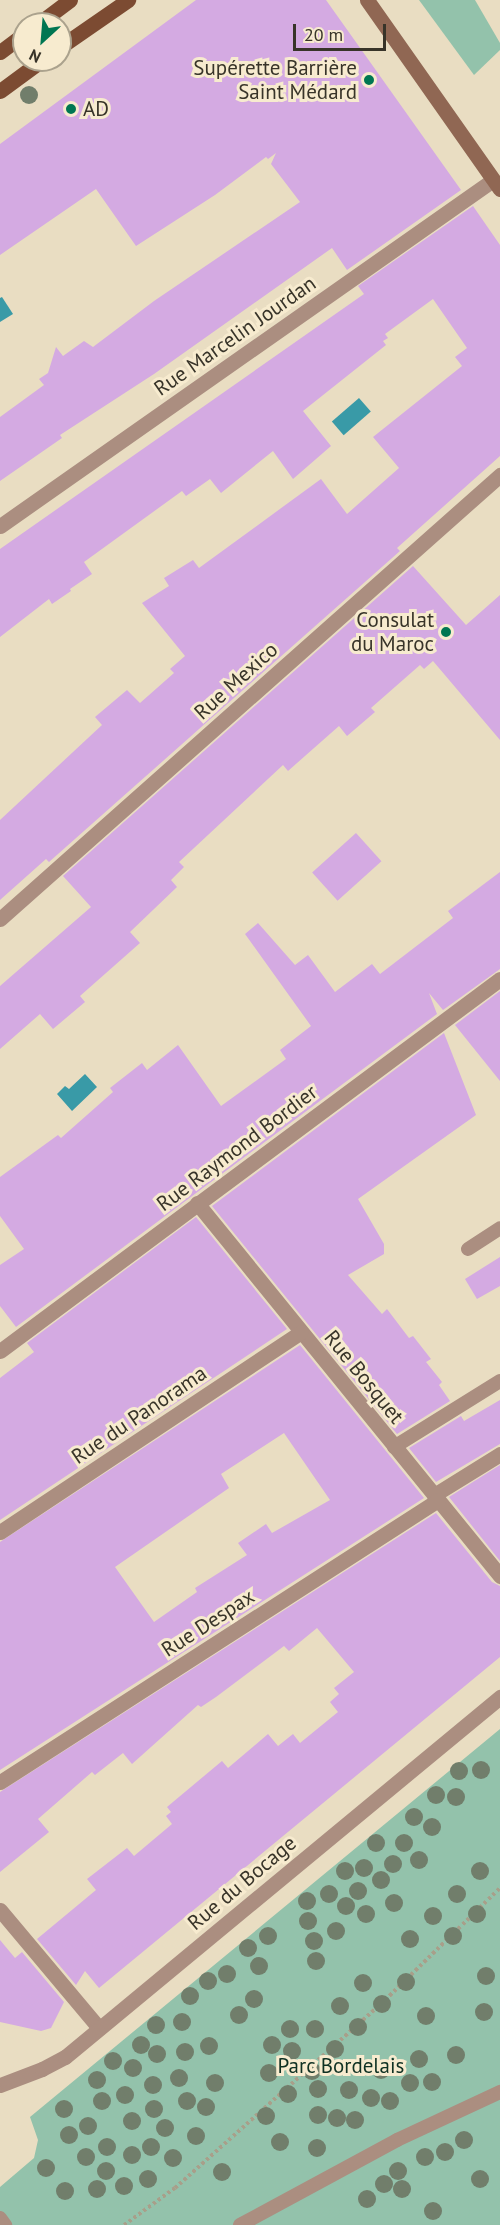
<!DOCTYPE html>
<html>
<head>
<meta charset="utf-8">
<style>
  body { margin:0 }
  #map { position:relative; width:500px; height:2225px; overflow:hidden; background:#e9ddc2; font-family:"PT Sans",sans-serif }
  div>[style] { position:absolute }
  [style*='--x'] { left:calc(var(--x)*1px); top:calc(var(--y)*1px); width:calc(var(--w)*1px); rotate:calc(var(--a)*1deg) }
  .green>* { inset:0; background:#93c2ab }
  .water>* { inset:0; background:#399aa7; transform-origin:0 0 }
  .building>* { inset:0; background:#d4aae2; transform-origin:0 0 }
  .path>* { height:4px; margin-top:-2px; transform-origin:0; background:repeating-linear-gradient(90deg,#a89f8a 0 3px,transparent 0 6px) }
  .service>* { height:14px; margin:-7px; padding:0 7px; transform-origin:7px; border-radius:7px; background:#ab8e80 }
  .minor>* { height:15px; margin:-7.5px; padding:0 7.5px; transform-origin:7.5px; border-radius:7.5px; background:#ab8e80 }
  .secondary>* { height:15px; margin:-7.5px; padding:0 7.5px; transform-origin:7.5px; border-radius:7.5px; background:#906753 }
  .primary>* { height:15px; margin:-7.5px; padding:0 7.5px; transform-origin:7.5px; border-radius:7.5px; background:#7c4b32 }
  .trees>* { width:18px; height:18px; margin:-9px; border-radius:50%; background:#717e6b }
  .dots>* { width:16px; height:16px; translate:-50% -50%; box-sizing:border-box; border:3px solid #f7ebcf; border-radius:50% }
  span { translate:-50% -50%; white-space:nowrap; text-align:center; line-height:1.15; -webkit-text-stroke:6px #f7ebcf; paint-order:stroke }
  .poi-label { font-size:21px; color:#383429 }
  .right { translate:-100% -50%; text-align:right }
  .left { translate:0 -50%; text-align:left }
  .street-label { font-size:21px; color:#383429 }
  .park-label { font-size:21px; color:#0f3123 }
  .north { position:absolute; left:12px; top:12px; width:60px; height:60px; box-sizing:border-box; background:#f7ebcf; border:2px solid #aba28d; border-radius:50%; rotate:206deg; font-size:16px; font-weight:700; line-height:24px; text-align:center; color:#383429 }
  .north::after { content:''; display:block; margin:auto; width:21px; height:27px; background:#007652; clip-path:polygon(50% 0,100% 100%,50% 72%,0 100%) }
  .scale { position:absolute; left:293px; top:24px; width:93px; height:27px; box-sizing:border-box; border:3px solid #383429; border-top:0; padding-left:8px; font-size:18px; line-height:21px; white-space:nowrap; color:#383429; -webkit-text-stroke:4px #f7ebcf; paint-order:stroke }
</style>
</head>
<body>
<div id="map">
  <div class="green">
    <div style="clip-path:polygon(419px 0,475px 0,500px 43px,500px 50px,474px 75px)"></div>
    <div style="clip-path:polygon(500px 1729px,500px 2225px,0 2225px,0 2187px,34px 2158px,38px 2140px,30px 2117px)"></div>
  </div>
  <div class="water">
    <div style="clip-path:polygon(2px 297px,13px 314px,0 322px,0 298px)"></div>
    <div style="left:359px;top:398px;width:18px;height:36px;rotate:49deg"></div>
    <div style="clip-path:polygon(85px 1074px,97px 1087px,72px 1111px,57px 1094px,65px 1086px,69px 1089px)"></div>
  </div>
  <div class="building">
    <div style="clip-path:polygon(196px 0,326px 0,461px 190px,347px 270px,332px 248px,154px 374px,60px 435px,62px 438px,0 481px,0 417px,44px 385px,39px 379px,48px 373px,56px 347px,63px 356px,84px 341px,93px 347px,154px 301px,300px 202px,271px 164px,276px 153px,268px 159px,266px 157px,215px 195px,136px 246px,96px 189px,0 255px,0 144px)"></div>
    <div style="clip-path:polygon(473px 206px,500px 245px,500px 456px,397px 548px,400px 551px,49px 862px,46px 859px,0 900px,0 820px,102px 725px,95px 717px,127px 690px,140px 703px,174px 673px,170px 669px,185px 656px,142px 603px,169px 586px,164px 578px,193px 560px,199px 568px,321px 479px,347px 514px,399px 468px,373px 437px,462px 366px,455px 357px,467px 348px,433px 299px,385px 334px,388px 338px,383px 341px,386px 345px,303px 411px,331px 446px,293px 479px,273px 451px,221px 493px,210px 479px,186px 496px,182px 491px,84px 562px,92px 574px,70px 589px,71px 591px,52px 604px,49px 599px,0 637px,0 549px,364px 294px,358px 286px)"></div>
    <div style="clip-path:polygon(413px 566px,466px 625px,500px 595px,500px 740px,433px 661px,424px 669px,420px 665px,371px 708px,375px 712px,347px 736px,339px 726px,288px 771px,283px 765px,179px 862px,184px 867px,171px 880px,177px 887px,130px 932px,140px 943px,80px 996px,85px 1002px,53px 1029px,40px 1014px,0 1049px,0 986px,91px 907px,63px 876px)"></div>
    <div style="left:356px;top:833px;width:38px;height:59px;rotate:48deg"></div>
    <div style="clip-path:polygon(500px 872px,500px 969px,443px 1010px,429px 993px,437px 1014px,16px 1327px,0 1306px,0 1265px,24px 1249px,0 1216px,0 1177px,58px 1135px,61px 1138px,113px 1092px,110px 1088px,142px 1063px,147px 1070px,178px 1045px,221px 1106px,286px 1059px,280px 1050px,311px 1026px,245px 934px,258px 923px,295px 965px,308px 955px,335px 992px,372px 964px,380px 974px,453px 918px,448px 911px)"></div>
    <div style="clip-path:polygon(500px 991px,500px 1081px,455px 1025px)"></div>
    <div style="clip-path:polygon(444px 1033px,476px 1115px,358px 1199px,384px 1244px,384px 1254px,348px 1275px,382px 1314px,387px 1309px,409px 1338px,413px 1336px,431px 1359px,426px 1362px,442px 1382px,439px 1385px,450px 1401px,397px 1434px,212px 1206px)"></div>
    <div style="clip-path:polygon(196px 1217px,287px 1329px,0 1520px,0 1378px,34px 1352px,27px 1343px)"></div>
    <div style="clip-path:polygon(500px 1257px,500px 1286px,477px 1299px,465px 1279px)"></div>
    <div style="clip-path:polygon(evenodd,300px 1345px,424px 1498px,0 1770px,0 1542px,300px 1345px,284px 1433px,330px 1500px,272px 1533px,266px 1524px,238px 1543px,247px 1555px,195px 1588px,197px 1592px,154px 1622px,115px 1567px,229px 1488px,221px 1474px,284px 1433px)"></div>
    <div style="clip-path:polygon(500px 1400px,500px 1444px,436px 1482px,409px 1448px,461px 1416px,464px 1421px)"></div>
    <div style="clip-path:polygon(500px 1465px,500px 1561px,449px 1497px)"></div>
    <div style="clip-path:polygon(436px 1513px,492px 1582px,500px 1586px,500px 1657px,99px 1988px,85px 1971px,76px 1985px,37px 1939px,96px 1890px,87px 1879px,127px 1848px,134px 1856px,172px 1824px,166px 1816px,171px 1812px,167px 1807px,222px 1761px,228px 1768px,268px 1734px,278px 1746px,293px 1734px,300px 1743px,338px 1712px,330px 1702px,339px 1694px,334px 1688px,354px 1672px,317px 1628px,289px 1651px,284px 1646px,216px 1697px,201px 1707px,198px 1705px,132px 1764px,123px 1753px,95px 1775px,92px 1772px,38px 1819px,49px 1832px,0 1872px,0 1792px)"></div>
    <div style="clip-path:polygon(0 1940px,15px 1958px,22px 1952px,64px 2002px,51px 2028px,41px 2031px,0 2022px)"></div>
  </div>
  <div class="path">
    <div style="--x:124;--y:2225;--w:63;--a:-36"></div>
    <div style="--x:175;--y:2188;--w:276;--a:-41.8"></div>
    <div style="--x:381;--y:2004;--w:166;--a:-44.3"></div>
  </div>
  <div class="service">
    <div style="--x:468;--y:1249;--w:38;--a:-33"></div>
    <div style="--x:394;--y:1447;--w:125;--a:-31.9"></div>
    <div style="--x:0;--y:2218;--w:9;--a:54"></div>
    <div style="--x:240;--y:2225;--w:179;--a:-28.4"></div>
    <div style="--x:397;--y:2140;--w:114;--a:-25"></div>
  </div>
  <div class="minor">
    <div style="--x:0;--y:526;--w:602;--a:-35.06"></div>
    <div style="--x:0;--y:919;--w:669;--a:-41.61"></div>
    <div style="--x:197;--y:1203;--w:481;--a:50.9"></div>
    <div style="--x:0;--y:1351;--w:623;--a:-36.65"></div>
    <div style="--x:434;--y:1495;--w:78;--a:-31.8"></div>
    <div style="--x:0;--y:1532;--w:361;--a:-33.6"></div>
    <div style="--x:0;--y:1782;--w:521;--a:-32.77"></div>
    <div style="--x:0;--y:1910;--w:154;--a:50"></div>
    <div style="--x:0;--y:2085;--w:45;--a:-20.9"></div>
    <div style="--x:42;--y:2069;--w:26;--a:-28"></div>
    <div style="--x:65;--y:2057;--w:565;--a:-39.61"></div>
  </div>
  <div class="secondary">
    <div style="--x:367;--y:0;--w:231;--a:54.9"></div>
  </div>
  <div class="primary">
    <div style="--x:38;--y:24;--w:40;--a:-37"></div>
    <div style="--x:60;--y:47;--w:83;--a:-34.7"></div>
    <div style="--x:0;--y:52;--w:30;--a:-37"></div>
    <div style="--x:0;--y:91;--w:52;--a:-36.4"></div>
  </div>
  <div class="trees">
    <div style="left:29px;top:95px"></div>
    <div style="left:481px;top:1770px"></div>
    <div style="left:459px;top:1771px"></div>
    <div style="left:436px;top:1795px"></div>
    <div style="left:456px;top:1797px"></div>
    <div style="left:414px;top:1817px"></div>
    <div style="left:432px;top:1827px"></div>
    <div style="left:376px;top:1843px"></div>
    <div style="left:404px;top:1843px"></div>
    <div style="left:419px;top:1860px"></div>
    <div style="left:393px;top:1864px"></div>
    <div style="left:364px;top:1868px"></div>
    <div style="left:345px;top:1871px"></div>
    <div style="left:480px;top:1871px"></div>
    <div style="left:381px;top:1880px"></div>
    <div style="left:358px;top:1891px"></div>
    <div style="left:329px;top:1894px"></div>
    <div style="left:457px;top:1894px"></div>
    <div style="left:307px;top:1901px"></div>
    <div style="left:394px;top:1903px"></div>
    <div style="left:346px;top:1906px"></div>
    <div style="left:366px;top:1914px"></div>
    <div style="left:477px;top:1914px"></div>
    <div style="left:433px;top:1916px"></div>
    <div style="left:308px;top:1921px"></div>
    <div style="left:336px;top:1931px"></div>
    <div style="left:268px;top:1936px"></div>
    <div style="left:453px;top:1936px"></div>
    <div style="left:410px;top:1939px"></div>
    <div style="left:314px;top:1941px"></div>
    <div style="left:248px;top:1948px"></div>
    <div style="left:316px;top:1961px"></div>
    <div style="left:259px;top:1966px"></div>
    <div style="left:227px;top:1974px"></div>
    <div style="left:486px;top:1976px"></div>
    <div style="left:208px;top:1981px"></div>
    <div style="left:406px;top:1982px"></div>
    <div style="left:363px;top:1983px"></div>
    <div style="left:190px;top:1996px"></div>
    <div style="left:254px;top:1999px"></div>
    <div style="left:382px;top:2004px"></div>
    <div style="left:340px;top:2006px"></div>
    <div style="left:484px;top:2012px"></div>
    <div style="left:239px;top:2015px"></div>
    <div style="left:426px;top:2016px"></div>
    <div style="left:182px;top:2022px"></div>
    <div style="left:156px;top:2025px"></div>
    <div style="left:358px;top:2027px"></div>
    <div style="left:290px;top:2029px"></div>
    <div style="left:315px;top:2029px"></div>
    <div style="left:141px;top:2045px"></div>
    <div style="left:272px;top:2045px"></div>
    <div style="left:209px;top:2046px"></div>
    <div style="left:335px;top:2049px"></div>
    <div style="left:292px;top:2051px"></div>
    <div style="left:185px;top:2052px"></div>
    <div style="left:157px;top:2054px"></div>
    <div style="left:456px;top:2055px"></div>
    <div style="left:419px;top:2059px"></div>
    <div style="left:113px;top:2061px"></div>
    <div style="left:133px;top:2068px"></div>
    <div style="left:381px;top:2070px"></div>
    <div style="left:312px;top:2071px"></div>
    <div style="left:269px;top:2073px"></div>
    <div style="left:179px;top:2078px"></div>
    <div style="left:97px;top:2080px"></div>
    <div style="left:432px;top:2082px"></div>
    <div style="left:215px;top:2083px"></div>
    <div style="left:410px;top:2083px"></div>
    <div style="left:153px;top:2085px"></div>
    <div style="left:318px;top:2089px"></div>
    <div style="left:349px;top:2090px"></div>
    <div style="left:288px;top:2094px"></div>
    <div style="left:125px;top:2095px"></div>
    <div style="left:371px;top:2098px"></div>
    <div style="left:102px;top:2101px"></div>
    <div style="left:187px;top:2101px"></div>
    <div style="left:390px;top:2101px"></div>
    <div style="left:206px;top:2107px"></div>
    <div style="left:64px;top:2109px"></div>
    <div style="left:154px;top:2109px"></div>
    <div style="left:318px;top:2115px"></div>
    <div style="left:266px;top:2116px"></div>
    <div style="left:337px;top:2118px"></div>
    <div style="left:355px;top:2120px"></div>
    <div style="left:132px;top:2121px"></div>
    <div style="left:88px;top:2126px"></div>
    <div style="left:165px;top:2128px"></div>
    <div style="left:69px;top:2135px"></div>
    <div style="left:196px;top:2136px"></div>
    <div style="left:464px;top:2140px"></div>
    <div style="left:280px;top:2142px"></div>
    <div style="left:107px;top:2147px"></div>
    <div style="left:151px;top:2147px"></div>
    <div style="left:317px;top:2148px"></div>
    <div style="left:445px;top:2152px"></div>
    <div style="left:132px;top:2155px"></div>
    <div style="left:86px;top:2157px"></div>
    <div style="left:425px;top:2157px"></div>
    <div style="left:173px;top:2158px"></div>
    <div style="left:46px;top:2168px"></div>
    <div style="left:106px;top:2171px"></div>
    <div style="left:398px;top:2171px"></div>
    <div style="left:222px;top:2172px"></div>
    <div style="left:148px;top:2179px"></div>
    <div style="left:480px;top:2179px"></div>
    <div style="left:384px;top:2184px"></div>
    <div style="left:124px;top:2186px"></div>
    <div style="left:97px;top:2189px"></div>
    <div style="left:402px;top:2189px"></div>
    <div style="left:65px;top:2191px"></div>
    <div style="left:367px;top:2199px"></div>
    <div style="left:433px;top:2211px"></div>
  </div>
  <div class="dots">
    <div style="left:369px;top:80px;background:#007652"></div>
    <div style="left:71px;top:109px;background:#007652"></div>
    <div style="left:446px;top:632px;background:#007652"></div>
  </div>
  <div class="poi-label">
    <span class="right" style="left:357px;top:80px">Supérette Barrière<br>Saint Médard</span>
    <span class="left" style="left:83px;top:109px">AD</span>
    <span class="right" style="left:434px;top:632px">Consulat<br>du Maroc</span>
  </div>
  <div class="street-label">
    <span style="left:235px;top:336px;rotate:-35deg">Rue Marcelin Jourdan</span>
    <span style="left:236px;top:681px;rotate:-42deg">Rue Mexico</span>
    <span style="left:237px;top:1148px;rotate:-37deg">Rue Raymond Bordier</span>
    <span style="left:364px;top:1377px;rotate:51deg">Rue Bosquet</span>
    <span style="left:139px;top:1415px;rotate:-34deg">Rue du Panorama</span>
    <span style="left:208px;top:1623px;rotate:-33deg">Rue Despax</span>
    <span style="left:242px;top:1883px;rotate:-40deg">Rue du Bocage</span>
  </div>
  <div class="park-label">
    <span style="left:341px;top:2066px">Parc Bordelais</span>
  </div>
  <div class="north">N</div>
  <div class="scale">20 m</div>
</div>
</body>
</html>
